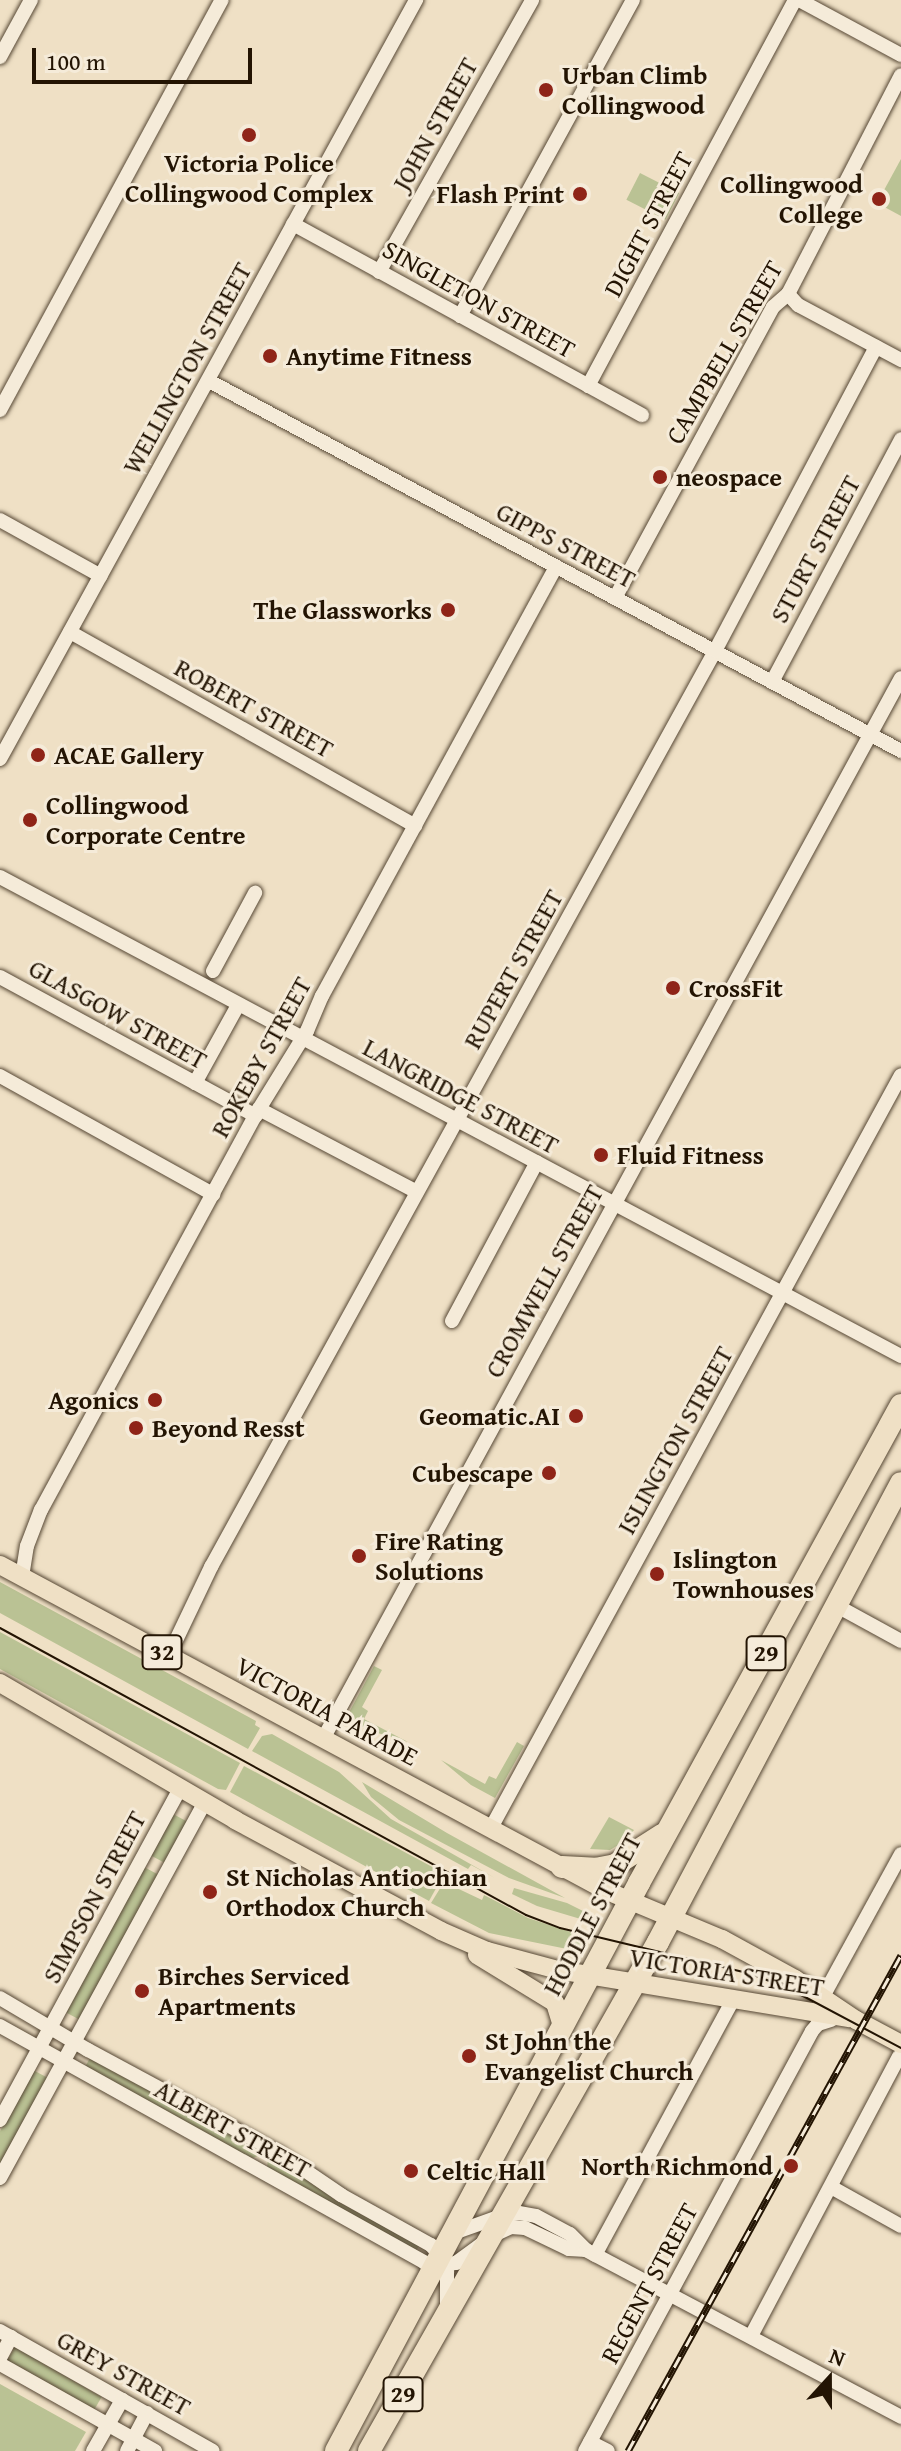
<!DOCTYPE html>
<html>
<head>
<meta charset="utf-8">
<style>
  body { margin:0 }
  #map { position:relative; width:901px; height:2451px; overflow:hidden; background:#efe0c5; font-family:"Gentium Book Plus",serif }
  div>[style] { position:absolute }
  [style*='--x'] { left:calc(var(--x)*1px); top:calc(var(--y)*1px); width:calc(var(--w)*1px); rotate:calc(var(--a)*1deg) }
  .green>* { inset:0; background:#bac294; transform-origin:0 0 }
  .roads { filter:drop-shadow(0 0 2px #564734) drop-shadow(0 0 2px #564734) }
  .minor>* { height:14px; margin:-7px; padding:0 7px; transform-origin:7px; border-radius:7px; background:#f5ebd9 }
  .major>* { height:18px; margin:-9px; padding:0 9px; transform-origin:9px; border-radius:9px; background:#efe0c5 }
  .highway>* { height:22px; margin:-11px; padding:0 11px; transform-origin:11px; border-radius:11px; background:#efe0c5 }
  .tram>* { height:2px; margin:-1px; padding:0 1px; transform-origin:1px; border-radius:1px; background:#231403 }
  .rail>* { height:7px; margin-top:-3.5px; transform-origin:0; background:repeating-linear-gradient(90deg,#f5ebd9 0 12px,#231403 0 24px); box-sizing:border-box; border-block:2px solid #231403 }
  .dots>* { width:22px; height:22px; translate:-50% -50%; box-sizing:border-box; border:4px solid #f5ebd9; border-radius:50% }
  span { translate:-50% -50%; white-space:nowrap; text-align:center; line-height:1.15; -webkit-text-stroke:6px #f5ebd9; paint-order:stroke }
  .shield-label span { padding:2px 6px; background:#f5ebd9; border:2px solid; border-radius:6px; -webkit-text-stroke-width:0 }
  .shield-label { font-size:24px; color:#231403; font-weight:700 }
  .poi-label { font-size:26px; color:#231403; font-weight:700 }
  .left { translate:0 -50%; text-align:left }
  .right { translate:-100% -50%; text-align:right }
  .street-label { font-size:26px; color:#231403 }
  .north { position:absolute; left:789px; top:2339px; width:80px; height:80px; -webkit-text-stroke:6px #f5ebd9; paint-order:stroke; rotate:21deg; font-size:22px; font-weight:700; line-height:32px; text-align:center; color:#231403 }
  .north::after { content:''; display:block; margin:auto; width:28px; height:36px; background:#231403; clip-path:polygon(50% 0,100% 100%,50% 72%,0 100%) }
  .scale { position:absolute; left:32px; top:48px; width:220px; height:36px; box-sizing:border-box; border:4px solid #231403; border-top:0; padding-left:10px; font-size:24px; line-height:28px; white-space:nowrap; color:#231403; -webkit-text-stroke:6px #f5ebd9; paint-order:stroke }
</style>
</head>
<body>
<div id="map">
  <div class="green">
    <div style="clip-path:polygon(901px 159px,901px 216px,877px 203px)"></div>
    <div style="left:640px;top:173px;width:44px;height:30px;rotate:27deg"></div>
    <div style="clip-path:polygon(0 1582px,256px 1721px,255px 1725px,260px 1728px,248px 1749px,0 1613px)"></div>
    <div style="clip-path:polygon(0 1632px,240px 1763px,226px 1790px,218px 1789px,0 1669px)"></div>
    <div style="clip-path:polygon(374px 1666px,382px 1670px,362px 1707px,368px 1711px,364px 1719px,408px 1742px,371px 1731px,346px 1718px)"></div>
    <div style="clip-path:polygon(272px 1734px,339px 1772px,391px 1819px,495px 1878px,471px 1865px,468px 1869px,252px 1751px,262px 1736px)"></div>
    <div style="clip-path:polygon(517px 1742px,524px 1746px,495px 1798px,471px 1785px,441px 1760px,485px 1784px,489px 1776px,496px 1779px)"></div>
    <div style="clip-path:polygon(244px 1766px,438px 1870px,439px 1883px,429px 1901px,230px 1792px)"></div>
    <div style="clip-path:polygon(362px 1782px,447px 1833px,565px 1898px,509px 1878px,399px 1820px,371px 1797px)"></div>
    <div style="left:173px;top:1814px;width:17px;height:47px;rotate:28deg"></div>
    <div style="clip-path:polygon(609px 1817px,634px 1830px,625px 1841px,610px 1850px,590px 1849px)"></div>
    <div style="left:144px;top:1867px;width:17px;height:165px;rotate:28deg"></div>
    <div style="clip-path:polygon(444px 1882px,482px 1900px,484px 1895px,528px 1918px,586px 1937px,587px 1940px,581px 1948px,572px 1950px,489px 1933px,431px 1903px)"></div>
    <div style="clip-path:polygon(514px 1888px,567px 1903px,593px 1916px,594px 1923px,537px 1906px,512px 1894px)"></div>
    <div style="clip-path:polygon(90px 2058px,256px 2148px,258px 2156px,250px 2159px,85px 2067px)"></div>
    <div style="clip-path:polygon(33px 2070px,48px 2078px,0 2165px,0 2131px)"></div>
    <div style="clip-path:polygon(268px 2159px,274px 2159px,294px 2170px,335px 2200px,419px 2246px,416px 2251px,267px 2168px)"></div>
    <div style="left:15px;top:2347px;width:100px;height:15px;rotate:30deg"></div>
    <div style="clip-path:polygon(0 2384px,86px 2432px,75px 2451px,0 2451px)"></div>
  </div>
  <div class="roads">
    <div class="minor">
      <div style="--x:799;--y:0;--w:116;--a:28.3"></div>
      <div style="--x:0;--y:57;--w:65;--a:-61.5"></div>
      <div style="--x:293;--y:224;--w:398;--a:28.7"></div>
      <div style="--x:379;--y:272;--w:312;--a:-60.6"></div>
      <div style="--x:788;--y:294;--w:15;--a:48"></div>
      <div style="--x:798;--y:305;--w:117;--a:28.1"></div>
      <div style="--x:460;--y:316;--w:360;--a:-61.3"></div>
      <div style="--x:209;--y:381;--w:785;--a:28.13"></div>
      <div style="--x:588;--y:386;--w:438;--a:-61.8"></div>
      <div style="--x:0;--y:410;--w:466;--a:-61.6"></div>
      <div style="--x:0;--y:520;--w:115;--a:29"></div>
      <div style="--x:615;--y:598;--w:331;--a:-61.5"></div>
      <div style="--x:773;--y:307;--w:20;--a:-41"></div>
      <div style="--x:788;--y:294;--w:246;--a:-62.7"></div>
      <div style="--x:70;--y:632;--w:396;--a:29.3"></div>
      <div style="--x:772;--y:682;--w:275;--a:-62"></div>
      <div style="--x:0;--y:759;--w:866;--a:-61.27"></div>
      <div style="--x:0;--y:877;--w:1020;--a:28"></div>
      <div style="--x:213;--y:971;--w:89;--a:-61.7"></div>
      <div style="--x:0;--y:977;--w:291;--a:28.5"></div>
      <div style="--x:0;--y:1076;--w:244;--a:29"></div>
      <div style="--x:195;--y:1083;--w:89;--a:-61.1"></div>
      <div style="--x:259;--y:1109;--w:178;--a:27.7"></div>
      <div style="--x:452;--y:1321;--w:180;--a:-61.9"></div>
      <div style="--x:22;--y:1577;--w:31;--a:-81"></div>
      <div style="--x:27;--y:1546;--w:39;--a:-69"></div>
      <div style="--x:41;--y:1510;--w:456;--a:-61.5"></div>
      <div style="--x:259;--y:1109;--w:92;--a:-58.4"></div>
      <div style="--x:307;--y:1031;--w:38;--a:-67"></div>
      <div style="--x:322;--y:996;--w:489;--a:-61.4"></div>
      <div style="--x:837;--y:1606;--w:73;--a:28.7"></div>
      <div style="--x:169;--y:1655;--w:98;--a:-64.5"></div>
      <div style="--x:211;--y:1567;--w:1046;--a:-61.18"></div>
      <div style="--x:715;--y:651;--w:344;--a:-62.1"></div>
      <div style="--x:323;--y:1739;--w:1208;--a:-61.42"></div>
      <div style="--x:491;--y:1828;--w:857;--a:-61.43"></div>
      <div style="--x:826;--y:1991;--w:156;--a:-61.3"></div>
      <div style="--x:0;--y:1998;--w:102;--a:30.6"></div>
      <div style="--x:88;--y:2050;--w:219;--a:28.3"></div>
      <div style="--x:281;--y:2154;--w:73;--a:34.3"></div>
      <div style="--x:341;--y:2195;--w:103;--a:29.1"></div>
      <div style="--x:431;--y:2245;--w:17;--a:50"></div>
      <div style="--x:442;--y:2258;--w:15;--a:70"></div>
      <div style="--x:447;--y:2272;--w:34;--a:90"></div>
      <div style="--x:0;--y:2026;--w:487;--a:29.1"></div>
      <div style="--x:425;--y:2263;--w:15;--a:11"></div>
      <div style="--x:440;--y:2266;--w:16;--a:-11"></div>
      <div style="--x:456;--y:2263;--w:47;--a:-36.4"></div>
      <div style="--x:494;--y:2235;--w:19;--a:-25"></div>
      <div style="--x:511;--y:2227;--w:14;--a:4"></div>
      <div style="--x:525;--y:2228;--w:49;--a:25.5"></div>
      <div style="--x:569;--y:2249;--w:17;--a:3"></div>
      <div style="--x:0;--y:2120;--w:378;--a:-61.5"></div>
      <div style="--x:0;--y:2178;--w:428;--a:-61.4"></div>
      <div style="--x:831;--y:2187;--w:80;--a:29.1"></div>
      <div style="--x:451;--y:2234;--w:53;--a:-19.8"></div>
      <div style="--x:501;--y:2216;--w:18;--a:-9"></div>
      <div style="--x:519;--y:2213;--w:17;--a:10"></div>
      <div style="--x:536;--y:2216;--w:38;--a:28"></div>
      <div style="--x:570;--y:2234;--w:23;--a:45"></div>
      <div style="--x:586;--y:2250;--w:357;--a:27.9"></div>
      <div style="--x:595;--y:2255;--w:292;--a:-61.6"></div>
      <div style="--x:0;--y:2331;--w:244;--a:29.4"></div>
      <div style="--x:751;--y:2336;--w:316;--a:-62.1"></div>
      <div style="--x:0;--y:2358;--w:24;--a:-62"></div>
      <div style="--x:0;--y:2364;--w:178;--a:29.3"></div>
      <div style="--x:590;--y:2442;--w:20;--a:27"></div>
      <div style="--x:93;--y:2451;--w:59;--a:-60.4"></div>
      <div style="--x:127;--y:2451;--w:43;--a:-62.2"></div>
      <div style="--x:585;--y:2451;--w:477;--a:-61.6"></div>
      <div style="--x:812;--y:2031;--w:9;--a:-49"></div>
      <div style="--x:818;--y:2024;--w:14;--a:-17"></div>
    </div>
    <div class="major">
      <div style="--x:0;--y:1565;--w:689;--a:28.24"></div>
      <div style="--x:607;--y:1891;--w:125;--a:22.7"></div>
      <div style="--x:722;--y:1939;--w:83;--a:28.7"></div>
      <div style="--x:795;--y:1979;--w:73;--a:33.9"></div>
      <div style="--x:856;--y:2020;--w:51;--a:28.1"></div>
      <div style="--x:0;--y:1683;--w:272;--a:30.2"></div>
      <div style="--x:235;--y:1820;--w:234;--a:28.3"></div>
      <div style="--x:441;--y:1931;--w:50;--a:23.5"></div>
      <div style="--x:487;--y:1951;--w:73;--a:15"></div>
      <div style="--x:558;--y:1970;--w:295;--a:9.4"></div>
      <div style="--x:477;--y:1955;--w:92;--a:31.6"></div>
      <div style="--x:555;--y:2003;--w:27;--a:73"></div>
    </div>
    <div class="highway">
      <div style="--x:562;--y:1867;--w:33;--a:3"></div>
      <div style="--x:595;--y:1869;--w:20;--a:-11"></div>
      <div style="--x:615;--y:1865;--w:56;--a:-32.6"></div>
      <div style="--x:336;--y:2451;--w:644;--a:-61.92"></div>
      <div style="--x:639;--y:1883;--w:545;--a:-61.27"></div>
      <div style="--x:369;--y:2451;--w:585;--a:-60.41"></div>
      <div style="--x:658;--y:1942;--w:519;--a:-62.1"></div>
    </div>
  </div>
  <div class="tram">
    <div style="--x:0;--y:1628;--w:599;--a:28.62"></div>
    <div style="--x:526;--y:1915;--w:36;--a:21"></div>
    <div style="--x:560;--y:1928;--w:196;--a:13.5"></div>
    <div style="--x:751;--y:1974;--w:42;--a:21"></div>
    <div style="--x:790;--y:1989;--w:126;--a:28"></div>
  </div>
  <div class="rail">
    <div style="--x:628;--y:2451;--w:566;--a:-61.17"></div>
  </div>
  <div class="dots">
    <div style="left:546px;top:90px;background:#8f2418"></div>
    <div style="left:249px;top:135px;background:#8f2418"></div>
    <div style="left:580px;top:194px;background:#8f2418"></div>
    <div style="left:879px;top:199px;background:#8f2418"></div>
    <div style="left:270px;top:356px;background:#8f2418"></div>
    <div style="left:660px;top:477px;background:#8f2418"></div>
    <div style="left:448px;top:610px;background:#8f2418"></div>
    <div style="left:38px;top:755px;background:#8f2418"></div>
    <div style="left:30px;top:820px;background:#8f2418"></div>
    <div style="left:673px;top:988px;background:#8f2418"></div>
    <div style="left:601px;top:1155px;background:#8f2418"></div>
    <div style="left:155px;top:1400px;background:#8f2418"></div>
    <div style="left:576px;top:1416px;background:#8f2418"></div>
    <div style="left:136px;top:1428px;background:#8f2418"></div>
    <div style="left:549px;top:1473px;background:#8f2418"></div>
    <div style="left:359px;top:1556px;background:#8f2418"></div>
    <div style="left:657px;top:1574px;background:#8f2418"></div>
    <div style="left:210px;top:1892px;background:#8f2418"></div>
    <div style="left:142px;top:1991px;background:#8f2418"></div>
    <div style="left:469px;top:2056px;background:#8f2418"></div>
    <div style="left:791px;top:2166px;background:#8f2418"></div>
    <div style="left:411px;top:2171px;background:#8f2418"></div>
  </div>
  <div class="shield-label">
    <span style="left:162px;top:1652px">32</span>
    <span style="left:766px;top:1653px">29</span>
    <span style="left:403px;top:2394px">29</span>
  </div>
  <div class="poi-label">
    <span class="left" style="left:562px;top:90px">Urban Climb<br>Collingwood</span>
    <span style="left:249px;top:178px">Victoria Police<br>Collingwood Complex</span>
    <span class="right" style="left:863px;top:199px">Collingwood<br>College</span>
    <span class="right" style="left:564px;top:194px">Flash Print</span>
    <span class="left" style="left:286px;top:356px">Anytime Fitness</span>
    <span class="left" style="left:676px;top:477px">neospace</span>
    <span class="right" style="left:432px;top:610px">The Glassworks</span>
    <span class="left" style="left:54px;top:755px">ACAE Gallery</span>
    <span class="left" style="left:46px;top:820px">Collingwood<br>Corporate Centre</span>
    <span class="left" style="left:689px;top:988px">CrossFit</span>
    <span class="left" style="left:617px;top:1155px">Fluid Fitness</span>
    <span class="right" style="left:139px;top:1400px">Agonics</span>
    <span class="right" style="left:560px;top:1416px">Geomatic.AI</span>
    <span class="left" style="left:152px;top:1428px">Beyond Resst</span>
    <span class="right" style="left:533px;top:1473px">Cubescape</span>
    <span class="left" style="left:375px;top:1556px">Fire Rating<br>Solutions</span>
    <span class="left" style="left:673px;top:1574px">Islington<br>Townhouses</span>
    <span class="left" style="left:226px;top:1892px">St Nicholas Antiochian<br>Orthodox Church</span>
    <span class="left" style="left:158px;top:1991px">Birches Serviced<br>Apartments</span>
    <span class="left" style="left:485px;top:2056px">St John the<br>Evangelist Church</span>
    <span class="right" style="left:773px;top:2166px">North Richmond</span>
    <span class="left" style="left:427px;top:2171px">Celtic Hall</span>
  </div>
  <div class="street-label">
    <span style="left:435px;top:124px;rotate:-61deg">JOHN STREET</span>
    <span style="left:648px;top:224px;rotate:-62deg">DIGHT STREET</span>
    <span style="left:479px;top:299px;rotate:29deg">SINGLETON STREET</span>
    <span style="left:724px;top:352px;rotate:-60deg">CAMPBELL STREET</span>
    <span style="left:187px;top:368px;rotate:-61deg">WELLINGTON STREET</span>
    <span style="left:566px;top:545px;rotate:28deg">GIPPS STREET</span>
    <span style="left:815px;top:549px;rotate:-62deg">STURT STREET</span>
    <span style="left:254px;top:708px;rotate:29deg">ROBERT STREET</span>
    <span style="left:513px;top:969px;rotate:-61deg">RUPERT STREET</span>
    <span style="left:118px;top:1014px;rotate:29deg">GLASGOW STREET</span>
    <span style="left:261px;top:1057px;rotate:-61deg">ROKEBY STREET</span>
    <span style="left:461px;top:1096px;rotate:28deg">LANGRIDGE STREET</span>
    <span style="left:544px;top:1281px;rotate:-61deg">CROMWELL STREET</span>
    <span style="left:675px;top:1440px;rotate:-61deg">ISLINGTON STREET</span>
    <span style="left:327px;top:1711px;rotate:28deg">VICTORIA PARADE</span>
    <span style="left:94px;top:1897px;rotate:-62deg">SIMPSON STREET</span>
    <span style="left:592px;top:1914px;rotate:-62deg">HODDLE STREET</span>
    <span style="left:727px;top:1972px;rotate:9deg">VICTORIA STREET</span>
    <span style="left:233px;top:2129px;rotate:29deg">ALBERT STREET</span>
    <span style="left:649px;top:2283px;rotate:-62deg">REGENT STREET</span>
    <span style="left:124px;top:2373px;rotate:29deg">GREY STREET</span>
  </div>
  <div class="north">N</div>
  <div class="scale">100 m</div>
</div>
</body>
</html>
